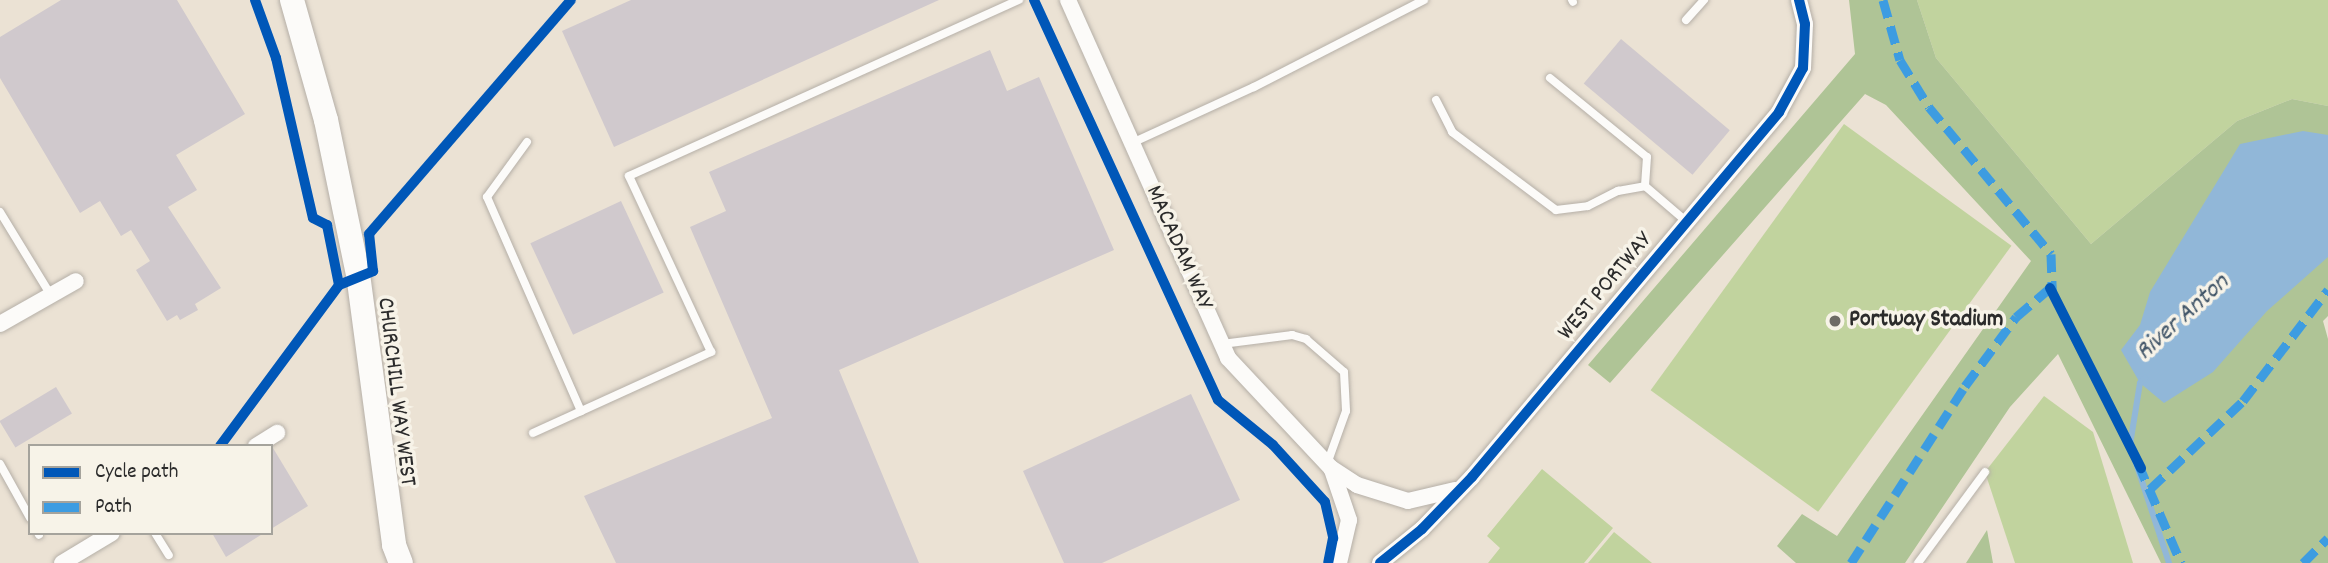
<!DOCTYPE html>
<html>
<head>
<meta charset="utf-8">
<style>
  body { margin:0 }
  #map { position:relative; width:2328px; height:563px; overflow:hidden; background:#ebe2d4; font-family:Dekko,sans-serif }
  div>[style] { position:absolute }
  [style*='--x'] { left:calc(var(--x)*1px); top:calc(var(--y)*1px); width:calc(var(--w)*1px); rotate:calc(var(--a)*1deg) }
  .green>* { inset:0; background:#c1d39e; transform-origin:0 0 }
  .forest>* { inset:0; background:#afc496 }
  .water>* { inset:0; background:#91b7d8 }
  .stream>* { height:6px; margin:-3px; padding:0 3px; transform-origin:3px; border-radius:3px; background:#91b7d8 }
  .building>* { inset:0; background:#d0c9cd; transform-origin:0 0 }
  .path>* { height:3.5px; margin-top:-1.75px; transform-origin:0; background:repeating-linear-gradient(90deg,#d4d2ce 0 2px,transparent 0 7px) }
  .roads { filter:drop-shadow(0 0 2px #b5afa7) drop-shadow(0 0 2px #b5afa7) }
  .service>* { height:8px; margin:-4px; padding:0 4px; transform-origin:4px; border-radius:4px; background:#fcfbf9 }
  .minor>* { height:16px; margin:-8px; padding:0 8px; transform-origin:8px; border-radius:8px; background:#fcfbf9 }
  .primary>* { height:24px; margin:-12px; padding:0 12px; transform-origin:12px; border-radius:12px; background:#fcfbf9 }
  .quiet>* { height:9px; margin-top:-4.5px; transform-origin:0; background:repeating-linear-gradient(90deg,#3d9ce1 0 18px,transparent 0 27px) }
  .cycleway>* { height:10px; margin:-5px; padding:0 5px; transform-origin:5px; border-radius:5px; background:#0057b8 }
  .dots>* { width:19px; height:19px; translate:-50% -50%; box-sizing:border-box; border:4px solid #f7f3e8; border-radius:50% }
  span { translate:-50% -50%; white-space:nowrap; text-align:center; line-height:1.15; -webkit-text-stroke:7px #f7f3e8; paint-order:stroke }
  .street-label { font-size:24px; color:#2b2b2b }
  .poi-label { font-size:24px; color:#2b2b2b; font-weight:700 }
  .left { translate:0 -50%; text-align:left }
  .water-label { font-size:26px; color:#415568; font-style:italic }
  .legend { position:absolute; left:28px; top:444px; width:245px; height:91px; box-sizing:border-box; background:#f7f3e8; border:2px solid #a5a39c; margin:0; padding:9px 12px; list-style:none; font-size:21px; color:#2b2b2b }
  .legend li { display:flex; align-items:center; gap:14px; height:35px }
  .legend b { width:35px; border:2px solid #a5a39c }
</style>
</head>
<body>
<div id="map">
  <div class="green">
    <div style="clip-path:polygon(1917px 0,2328px 0,2328px 106px,2292px 99px,2237px 121px,2091px 244px,1936px 58px)"></div>
    <div style="left:1844px;top:124px;width:207px;height:329px;rotate:36deg"></div>
    <div style="clip-path:polygon(2044px 396px,2093px 432px,2133px 563px,2015px 563px,1985px 472px)"></div>
    <div style="clip-path:polygon(1542px 469px,1613px 528px,1584px 563px,1488px 563px,1500px 548px,1487px 536px)"></div>
    <div style="clip-path:polygon(1614px 532px,1652px 563px,1588px 563px)"></div>
  </div>
  <div class="forest">
    <div style="clip-path:polygon(1849px 0,1917px 0,1936px 58px,2091px 244px,2237px 121px,2292px 99px,2328px 106px,2328px 316px,2323px 321px,2328px 339px,2328px 563px,2161px 563px,2058px 354px,2010px 407px,1905px 563px,1796px 563px,1777px 546px,1802px 514px,1837px 536px,2031px 261px,1886px 105px,1865px 94px,1610px 383px,1588px 365px,1855px 54px)"></div>
    <div style="clip-path:polygon(1987px 530px,1993px 563px,1966px 563px)"></div>
  </div>
  <div class="water">
    <div style="clip-path:polygon(2303px 131px,2328px 135px,2328px 257px,2267px 311px,2213px 372px,2164px 403px,2140px 383px,2121px 350px,2140px 325px,2150px 292px,2240px 144px)"></div>
  </div>
  <div class="stream">
    <div style="--x:2145;--y:378;--w:7;--a:135"></div>
    <div style="--x:2140;--y:383;--w:63;--a:99.2"></div>
    <div style="--x:2130;--y:445;--w:124;--a:71.7"></div>
  </div>
  <div class="building">
    <div style="clip-path:polygon(61px 0,177px 0,245px 114px,176px 155px,197px 190px,168px 207px,221px 288px,195px 304px,198px 310px,180px 320px,177px 315px,167px 321px,136px 270px,150px 261px,131px 230px,121px 236px,100px 201px,80px 213px,0 78px,0 37px)"></div>
    <div style="clip-path:polygon(631px 0,939px 0,614px 147px,562px 31px)"></div>
    <div style="left:1621px;top:39px;width:142px;height:58px;rotate:40deg"></div>
    <div style="clip-path:polygon(990px 50px,1007px 91px,1039px 77px,1114px 250px,839px 370px,919px 563px,616px 563px,584px 496px,772px 418px,690px 227px,726px 211px,709px 172px)"></div>
    <div style="left:621px;top:201px;width:101px;height:100px;rotate:65deg"></div>
    <div style="left:56px;top:387px;width:31px;height:66px;rotate:59deg"></div>
    <div style="clip-path:polygon(1191px 394px,1240px 500px,1102px 563px,1064px 563px,1023px 471px)"></div>
    <div style="clip-path:polygon(273px 448px,308px 506px,271px 529px,271px 449px)"></div>
    <div style="clip-path:polygon(212px 533px,264px 533px,226px 557px)"></div>
  </div>
  <div class="path">
    <div style="--x:255;--y:0;--w:62;--a:70.1"></div>
    <div style="--x:276;--y:58;--w:164;--a:77"></div>
    <div style="--x:313;--y:218;--w:13;--a:27"></div>
  </div>
  <div class="roads">
    <div class="service">
      <div style="--x:1572;--y:0;--w:2;--a:63"></div>
      <div style="--x:1686;--y:20;--w:27;--a:-48"></div>
      <div style="--x:1550;--y:78;--w:125;--a:39.2"></div>
      <div style="--x:1647;--y:157;--w:29;--a:94"></div>
      <div style="--x:1645;--y:186;--w:55;--a:40.6"></div>
      <div style="--x:1436;--y:100;--w:36;--a:63"></div>
      <div style="--x:1452;--y:132;--w:130;--a:36.9"></div>
      <div style="--x:1556;--y:210;--w:32;--a:-7"></div>
      <div style="--x:1588;--y:206;--w:34;--a:-27"></div>
      <div style="--x:1618;--y:191;--w:27;--a:-10"></div>
      <div style="--x:527;--y:142;--w:68;--a:126"></div>
      <div style="--x:487;--y:197;--w:234;--a:66.3"></div>
      <div style="--x:1132;--y:143;--w:134;--a:-24.7"></div>
      <div style="--x:1254;--y:87;--w:191;--a:-27.1"></div>
      <div style="--x:0;--y:212;--w:96;--a:58.6"></div>
      <div style="--x:1222;--y:344;--w:71;--a:-7.3"></div>
      <div style="--x:1292;--y:335;--w:15;--a:16"></div>
      <div style="--x:1306;--y:339;--w:50;--a:41"></div>
      <div style="--x:1344;--y:372;--w:39;--a:87"></div>
      <div style="--x:1346;--y:411;--w:56;--a:109.7"></div>
      <div style="--x:533;--y:433;--w:196;--a:-24.5"></div>
      <div style="--x:711;--y:352;--w:194;--a:-115"></div>
      <div style="--x:629;--y:176;--w:428;--a:-24.3"></div>
      <div style="--x:0;--y:464;--w:62;--a:60.9"></div>
      <div style="--x:38;--y:533;--w:2;--a:63"></div>
      <div style="--x:155;--y:533;--w:26;--a:58"></div>
      <div style="--x:1918;--y:563;--w:113;--a:-53.6"></div>
    </div>
    <div class="minor">
      <div style="--x:1068;--y:0;--w:392;--a:65.9"></div>
      <div style="--x:1228;--y:358;--w:151;--a:46.9"></div>
      <div style="--x:1331;--y:468;--w:31;--a:33"></div>
      <div style="--x:1357;--y:485;--w:53;--a:17.4"></div>
      <div style="--x:1408;--y:501;--w:48;--a:-13.2"></div>
      <div style="--x:0;--y:324;--w:87;--a:-29.5"></div>
      <div style="--x:256;--y:446;--w:25;--a:-32"></div>
      <div style="--x:1332;--y:470;--w:53;--a:71.2"></div>
      <div style="--x:1349;--y:520;--w:44;--a:103.1"></div>
      <div style="--x:62;--y:563;--w:58;--a:-31"></div>
      <div style="--x:1380;--y:563;--w:54;--a:-39"></div>
      <div style="--x:1422;--y:529;--w:72;--a:-46.1"></div>
      <div style="--x:1472;--y:477;--w:477;--a:-49.9"></div>
      <div style="--x:1779;--y:112;--w:50;--a:-61.4"></div>
      <div style="--x:1803;--y:68;--w:44;--a:-87.4"></div>
      <div style="--x:1805;--y:24;--w:25;--a:-104"></div>
    </div>
    <div class="primary">
      <div style="--x:292;--y:0;--w:125;--a:74.2"></div>
      <div style="--x:326;--y:120;--w:157;--a:78.3"></div>
      <div style="--x:358;--y:274;--w:273;--a:82.4"></div>
      <div style="--x:394;--y:545;--w:19;--a:69"></div>
    </div>
  </div>
  <div class="quiet">
    <div style="--x:1883;--y:0;--w:62;--a:74.2"></div>
    <div style="--x:1900;--y:60;--w:55;--a:58.3"></div>
    <div style="--x:1929;--y:107;--w:191;--a:50.3"></div>
    <div style="--x:2051;--y:254;--w:37;--a:88"></div>
    <div style="--x:2138;--y:463;--w:109;--a:66.7"></div>
    <div style="--x:2150;--y:489;--w:128;--a:-43.4"></div>
    <div style="--x:2243;--y:401;--w:140;--a:-52.6"></div>
    <div style="--x:1851;--y:563;--w:211;--a:-57.2"></div>
    <div style="--x:1965;--y:386;--w:86;--a:-53.5"></div>
    <div style="--x:2016;--y:317;--w:45;--a:-40.5"></div>
    <div style="--x:2303;--y:563;--w:35;--a:-45"></div>
  </div>
  <div class="cycleway">
    <div style="--x:255;--y:0;--w:62;--a:70.1"></div>
    <div style="--x:276;--y:58;--w:164;--a:77"></div>
    <div style="--x:313;--y:218;--w:16;--a:27"></div>
    <div style="--x:327;--y:225;--w:61;--a:78.7"></div>
    <div style="--x:1034;--y:0;--w:440;--a:65.3"></div>
    <div style="--x:1218;--y:400;--w:71;--a:39.3"></div>
    <div style="--x:1273;--y:445;--w:77;--a:47.6"></div>
    <div style="--x:1325;--y:502;--w:37;--a:77"></div>
    <div style="--x:1333;--y:538;--w:25;--a:101"></div>
    <div style="--x:2050;--y:288;--w:202;--a:63.2"></div>
    <div style="--x:220;--y:446;--w:200;--a:-53.5"></div>
    <div style="--x:339;--y:285;--w:37;--a:-22"></div>
    <div style="--x:373;--y:271;--w:37;--a:-96"></div>
    <div style="--x:369;--y:234;--w:309;--a:-49.2"></div>
    <div style="--x:1380;--y:563;--w:54;--a:-39"></div>
    <div style="--x:1422;--y:529;--w:72;--a:-46.1"></div>
    <div style="--x:1472;--y:477;--w:477;--a:-49.9"></div>
    <div style="--x:1779;--y:112;--w:50;--a:-61.4"></div>
    <div style="--x:1803;--y:68;--w:44;--a:-87.4"></div>
    <div style="--x:1805;--y:24;--w:25;--a:-104"></div>
  </div>
  <div class="dots">
    <div style="left:1835px;top:321px;background:#6e6b66"></div>
  </div>
  <div class="street-label">
    <span style="left:1178px;top:248px;rotate:66deg">MACADAM WAY</span>
    <span style="left:1606px;top:287px;rotate:-50deg">WEST PORTWAY</span>
    <span style="left:395px;top:392px;rotate:83deg">CHURCHILL WAY WEST</span>
  </div>
  <div class="poi-label">
    <span class="left" style="left:1849px;top:321px">Portway Stadium</span>
  </div>
  <div class="water-label">
    <span style="left:2183px;top:318px;rotate:-42deg">River Anton</span>
  </div>
  <ul class="legend">
  <li><b style="height:9px;background:#0057b8"></b>Cycle path</li>
  <li><b style="height:9px;background:#3d9ce1"></b>Path</li>
  </ul>
</div>
</body>
</html>
